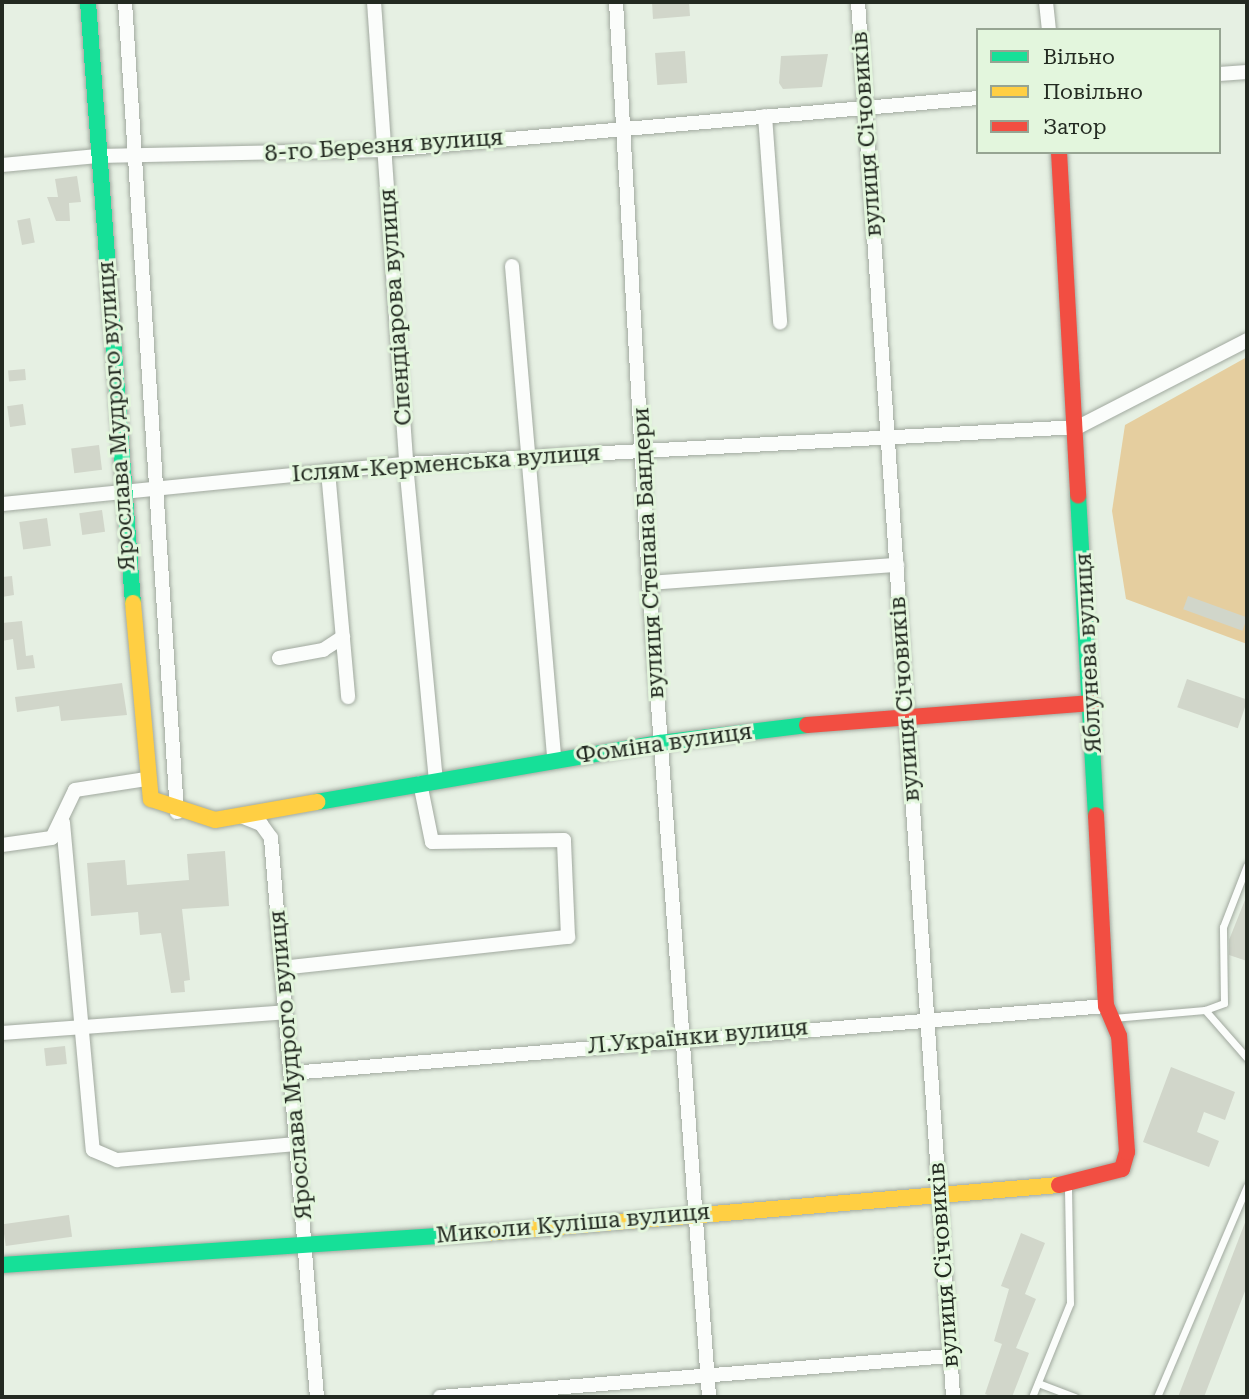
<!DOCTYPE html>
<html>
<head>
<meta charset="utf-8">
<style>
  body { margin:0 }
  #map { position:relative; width:1249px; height:1399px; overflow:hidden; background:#e6f0e3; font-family:"Roboto Serif",serif }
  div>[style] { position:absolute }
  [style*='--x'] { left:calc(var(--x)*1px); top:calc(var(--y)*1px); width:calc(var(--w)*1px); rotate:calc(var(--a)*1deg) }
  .green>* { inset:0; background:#e5ce9f }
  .building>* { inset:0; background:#d1d6ca; transform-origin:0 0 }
  .roads { filter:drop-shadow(0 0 2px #a1a99f) drop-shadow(0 0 2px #a1a99f) }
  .lane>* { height:7px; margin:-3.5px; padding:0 3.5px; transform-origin:3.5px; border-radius:3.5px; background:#fbfdfb }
  .street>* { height:14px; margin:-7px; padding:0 7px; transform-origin:7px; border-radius:7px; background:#fbfdfb }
  .fast>* { height:16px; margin:-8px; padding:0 8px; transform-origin:8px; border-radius:8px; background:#16e098 }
  .slow>* { height:16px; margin:-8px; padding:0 8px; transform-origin:8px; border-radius:8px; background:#ffcf43 }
  .jam>* { height:16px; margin:-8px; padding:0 8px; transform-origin:8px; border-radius:8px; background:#f24e42 }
  span { translate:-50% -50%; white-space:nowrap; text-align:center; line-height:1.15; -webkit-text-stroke:6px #e3f6dd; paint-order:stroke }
  .street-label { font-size:23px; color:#232a21 }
  .frame { position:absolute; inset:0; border:4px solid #232a21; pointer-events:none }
  .legend { position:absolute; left:976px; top:28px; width:245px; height:126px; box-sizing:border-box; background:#e3f6dd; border:2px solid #96a492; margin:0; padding:9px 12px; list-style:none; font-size:21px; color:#232a21 }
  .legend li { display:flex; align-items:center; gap:14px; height:35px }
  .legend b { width:35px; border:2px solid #96a492 }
</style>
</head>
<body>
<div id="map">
  <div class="green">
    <div style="clip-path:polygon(1247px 357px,1247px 644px,1126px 599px,1112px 511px,1125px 425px)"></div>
  </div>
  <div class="building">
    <div style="clip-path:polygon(652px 2px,689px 2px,690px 16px,653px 19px)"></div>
    <div style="left:685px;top:51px;width:32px;height:30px;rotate:86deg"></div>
    <div style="clip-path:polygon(828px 54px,822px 87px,783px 89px,779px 83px,781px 56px)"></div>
    <div style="clip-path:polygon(77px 176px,81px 202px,69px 203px,70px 221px,56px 221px,47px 197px,58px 197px,55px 179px)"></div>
    <div style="left:30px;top:218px;width:25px;height:13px;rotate:79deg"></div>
    <div style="left:25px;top:369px;width:11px;height:17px;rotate:85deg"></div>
    <div style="left:23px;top:404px;width:21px;height:16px;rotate:82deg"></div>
    <div style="left:99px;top:445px;width:25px;height:28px;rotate:83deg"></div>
    <div style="left:102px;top:510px;width:22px;height:23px;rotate:82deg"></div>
    <div style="left:47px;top:518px;width:28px;height:28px;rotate:82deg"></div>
    <div style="clip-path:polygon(12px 576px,14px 595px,2px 597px,2px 577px)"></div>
    <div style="left:1188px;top:596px;width:63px;height:14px;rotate:20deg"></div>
    <div style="clip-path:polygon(22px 621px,26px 656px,33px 655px,35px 668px,17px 670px,13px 639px,2px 641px,2px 623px)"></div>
    <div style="left:1187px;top:679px;width:64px;height:30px;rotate:19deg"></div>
    <div style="clip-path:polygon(122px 683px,127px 715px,61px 721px,59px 706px,17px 712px,15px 697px)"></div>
    <div style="clip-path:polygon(225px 851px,229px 906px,182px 909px,190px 980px,184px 981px,185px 992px,171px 993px,161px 933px,140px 935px,138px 912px,91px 916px,87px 863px,125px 860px,127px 885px,189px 880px,187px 854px)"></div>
    <div style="clip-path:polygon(1247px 895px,1247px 961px,1229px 955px,1229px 940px)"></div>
    <div style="left:65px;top:1046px;width:18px;height:21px;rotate:84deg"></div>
    <div style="clip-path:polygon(1171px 1067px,1235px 1092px,1225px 1120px,1204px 1112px,1197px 1132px,1219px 1141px,1209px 1167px,1143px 1142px)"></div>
    <div style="left:69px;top:1215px;width:22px;height:67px;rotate:82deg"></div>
    <div style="clip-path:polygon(1246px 1220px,1247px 1286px,1204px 1397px,1178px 1397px)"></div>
    <div style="clip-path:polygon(1021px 1233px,1045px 1243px,1025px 1294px,1036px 1299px,1016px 1348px,1029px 1353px,1012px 1397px,993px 1397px,985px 1394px,1002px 1344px,994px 1341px,1009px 1289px,1001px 1286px)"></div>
  </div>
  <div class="roads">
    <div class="lane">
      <div style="--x:1205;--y:1010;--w:64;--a:48.8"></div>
      <div style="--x:1113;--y:1018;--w:92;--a:-5"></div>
      <div style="--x:1205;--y:1010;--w:20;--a:-20"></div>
      <div style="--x:1224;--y:1003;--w:76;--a:-90.8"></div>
      <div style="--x:1223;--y:927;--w:66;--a:-68.8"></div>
      <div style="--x:1038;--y:1383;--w:40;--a:21"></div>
      <div style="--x:1032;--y:1397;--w:101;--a:-68"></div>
      <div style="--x:1070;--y:1303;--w:118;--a:-91"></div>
      <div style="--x:1157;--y:1397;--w:229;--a:-66.9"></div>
    </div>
    <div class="street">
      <div style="--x:125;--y:2;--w:812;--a:86.33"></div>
      <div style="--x:374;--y:2;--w:463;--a:86"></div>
      <div style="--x:406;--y:464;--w:317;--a:84.6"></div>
      <div style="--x:616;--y:2;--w:582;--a:86.75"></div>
      <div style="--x:649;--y:583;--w:816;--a:85.78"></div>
      <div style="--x:858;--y:2;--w:1398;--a:86.1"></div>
      <div style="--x:1046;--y:2;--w:28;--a:84"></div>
      <div style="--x:1219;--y:74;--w:28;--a:-4"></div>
      <div style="--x:765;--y:116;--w:207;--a:85.8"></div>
      <div style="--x:2;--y:165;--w:96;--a:-5.4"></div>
      <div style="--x:98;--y:156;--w:288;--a:-1.2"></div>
      <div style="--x:386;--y:150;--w:594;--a:-5.02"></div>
      <div style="--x:512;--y:266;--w:496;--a:85.1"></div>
      <div style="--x:328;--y:471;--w:227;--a:84.9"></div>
      <div style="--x:2;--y:504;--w:406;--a:-5.7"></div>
      <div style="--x:406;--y:464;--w:673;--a:-3.15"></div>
      <div style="--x:1078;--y:427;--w:190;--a:-27.2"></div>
      <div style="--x:649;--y:583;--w:249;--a:-4.2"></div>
      <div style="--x:279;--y:658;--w:45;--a:-10.3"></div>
      <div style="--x:323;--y:650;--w:24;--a:-33"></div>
      <div style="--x:241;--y:816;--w:22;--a:22"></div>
      <div style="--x:261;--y:824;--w:17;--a:54"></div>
      <div style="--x:271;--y:838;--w:561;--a:85.3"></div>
      <div style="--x:63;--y:823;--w:328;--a:84.8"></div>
      <div style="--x:93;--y:1150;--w:26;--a:23"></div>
      <div style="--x:117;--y:1160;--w:181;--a:-5.1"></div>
      <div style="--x:2;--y:845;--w:50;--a:-8"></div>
      <div style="--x:52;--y:838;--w:53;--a:-64.4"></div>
      <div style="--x:75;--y:790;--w:72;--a:-8.8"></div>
      <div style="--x:281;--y:968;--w:289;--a:-6.2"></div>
      <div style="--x:568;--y:937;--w:97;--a:-92.4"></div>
      <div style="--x:564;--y:840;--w:132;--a:179.1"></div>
      <div style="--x:432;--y:842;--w:60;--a:-101.5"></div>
      <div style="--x:2;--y:1033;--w:284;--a:-4.2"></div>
      <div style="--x:291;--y:1073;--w:818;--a:-4.7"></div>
      <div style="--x:440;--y:1397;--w:512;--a:-4.6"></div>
    </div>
    <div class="fast">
      <div style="--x:88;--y:2;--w:603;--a:85.72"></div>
      <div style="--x:1078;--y:495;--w:321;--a:86.8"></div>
      <div style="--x:317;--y:802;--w:348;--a:-9.8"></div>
      <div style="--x:660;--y:743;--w:148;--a:-7"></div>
      <div style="--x:2;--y:1265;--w:485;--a:-3.8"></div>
    </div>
    <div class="slow">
      <div style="--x:133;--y:603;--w:197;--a:84.8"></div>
      <div style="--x:151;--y:799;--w:67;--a:18.2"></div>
      <div style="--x:215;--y:820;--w:104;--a:-10"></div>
      <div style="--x:486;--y:1233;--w:575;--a:-4.79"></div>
    </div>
    <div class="jam">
      <div style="--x:1059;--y:152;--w:344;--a:86.8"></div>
      <div style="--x:807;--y:725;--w:286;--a:-4.4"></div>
      <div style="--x:1059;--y:1185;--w:65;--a:-14.3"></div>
      <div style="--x:1122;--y:1169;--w:18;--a:-74"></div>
      <div style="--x:1127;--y:1152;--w:116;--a:-93.9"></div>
      <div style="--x:1119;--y:1036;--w:33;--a:-113"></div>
      <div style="--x:1106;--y:1006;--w:191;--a:-93"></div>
    </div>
  </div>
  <div class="street-label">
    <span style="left:867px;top:134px;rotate:-94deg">вулиця Січовиків</span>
    <span style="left:384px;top:146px;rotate:-4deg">8-го Березня вулиця</span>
    <span style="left:396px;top:307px;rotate:-94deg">Спендіарова вулиця</span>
    <span style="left:117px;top:416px;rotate:-94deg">Ярослава Мудрого вулиця</span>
    <span style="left:446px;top:464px;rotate:-4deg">Іслям-Керменська вулиця</span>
    <span style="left:649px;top:553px;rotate:-93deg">вулиця Степана Бандери</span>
    <span style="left:1089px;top:653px;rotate:-93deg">Яблунева вулиця</span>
    <span style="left:905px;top:699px;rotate:-94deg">вулиця Січовиків</span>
    <span style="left:664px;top:744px;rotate:-8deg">Фоміна вулиця</span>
    <span style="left:698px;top:1037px;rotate:-5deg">Л.Українки вулиця</span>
    <span style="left:291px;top:1065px;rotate:-95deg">Ярослава Мудрого вулиця</span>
    <span style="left:573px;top:1224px;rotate:-5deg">Миколи Куліша вулиця</span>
    <span style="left:944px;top:1265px;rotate:-94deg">вулиця Січовиків</span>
  </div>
  <div class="frame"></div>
  <ul class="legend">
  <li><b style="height:9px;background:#16e098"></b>Вільно</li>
  <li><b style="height:9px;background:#ffcf43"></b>Повільно</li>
  <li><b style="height:9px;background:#f24e42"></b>Затор</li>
  </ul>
</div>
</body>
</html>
